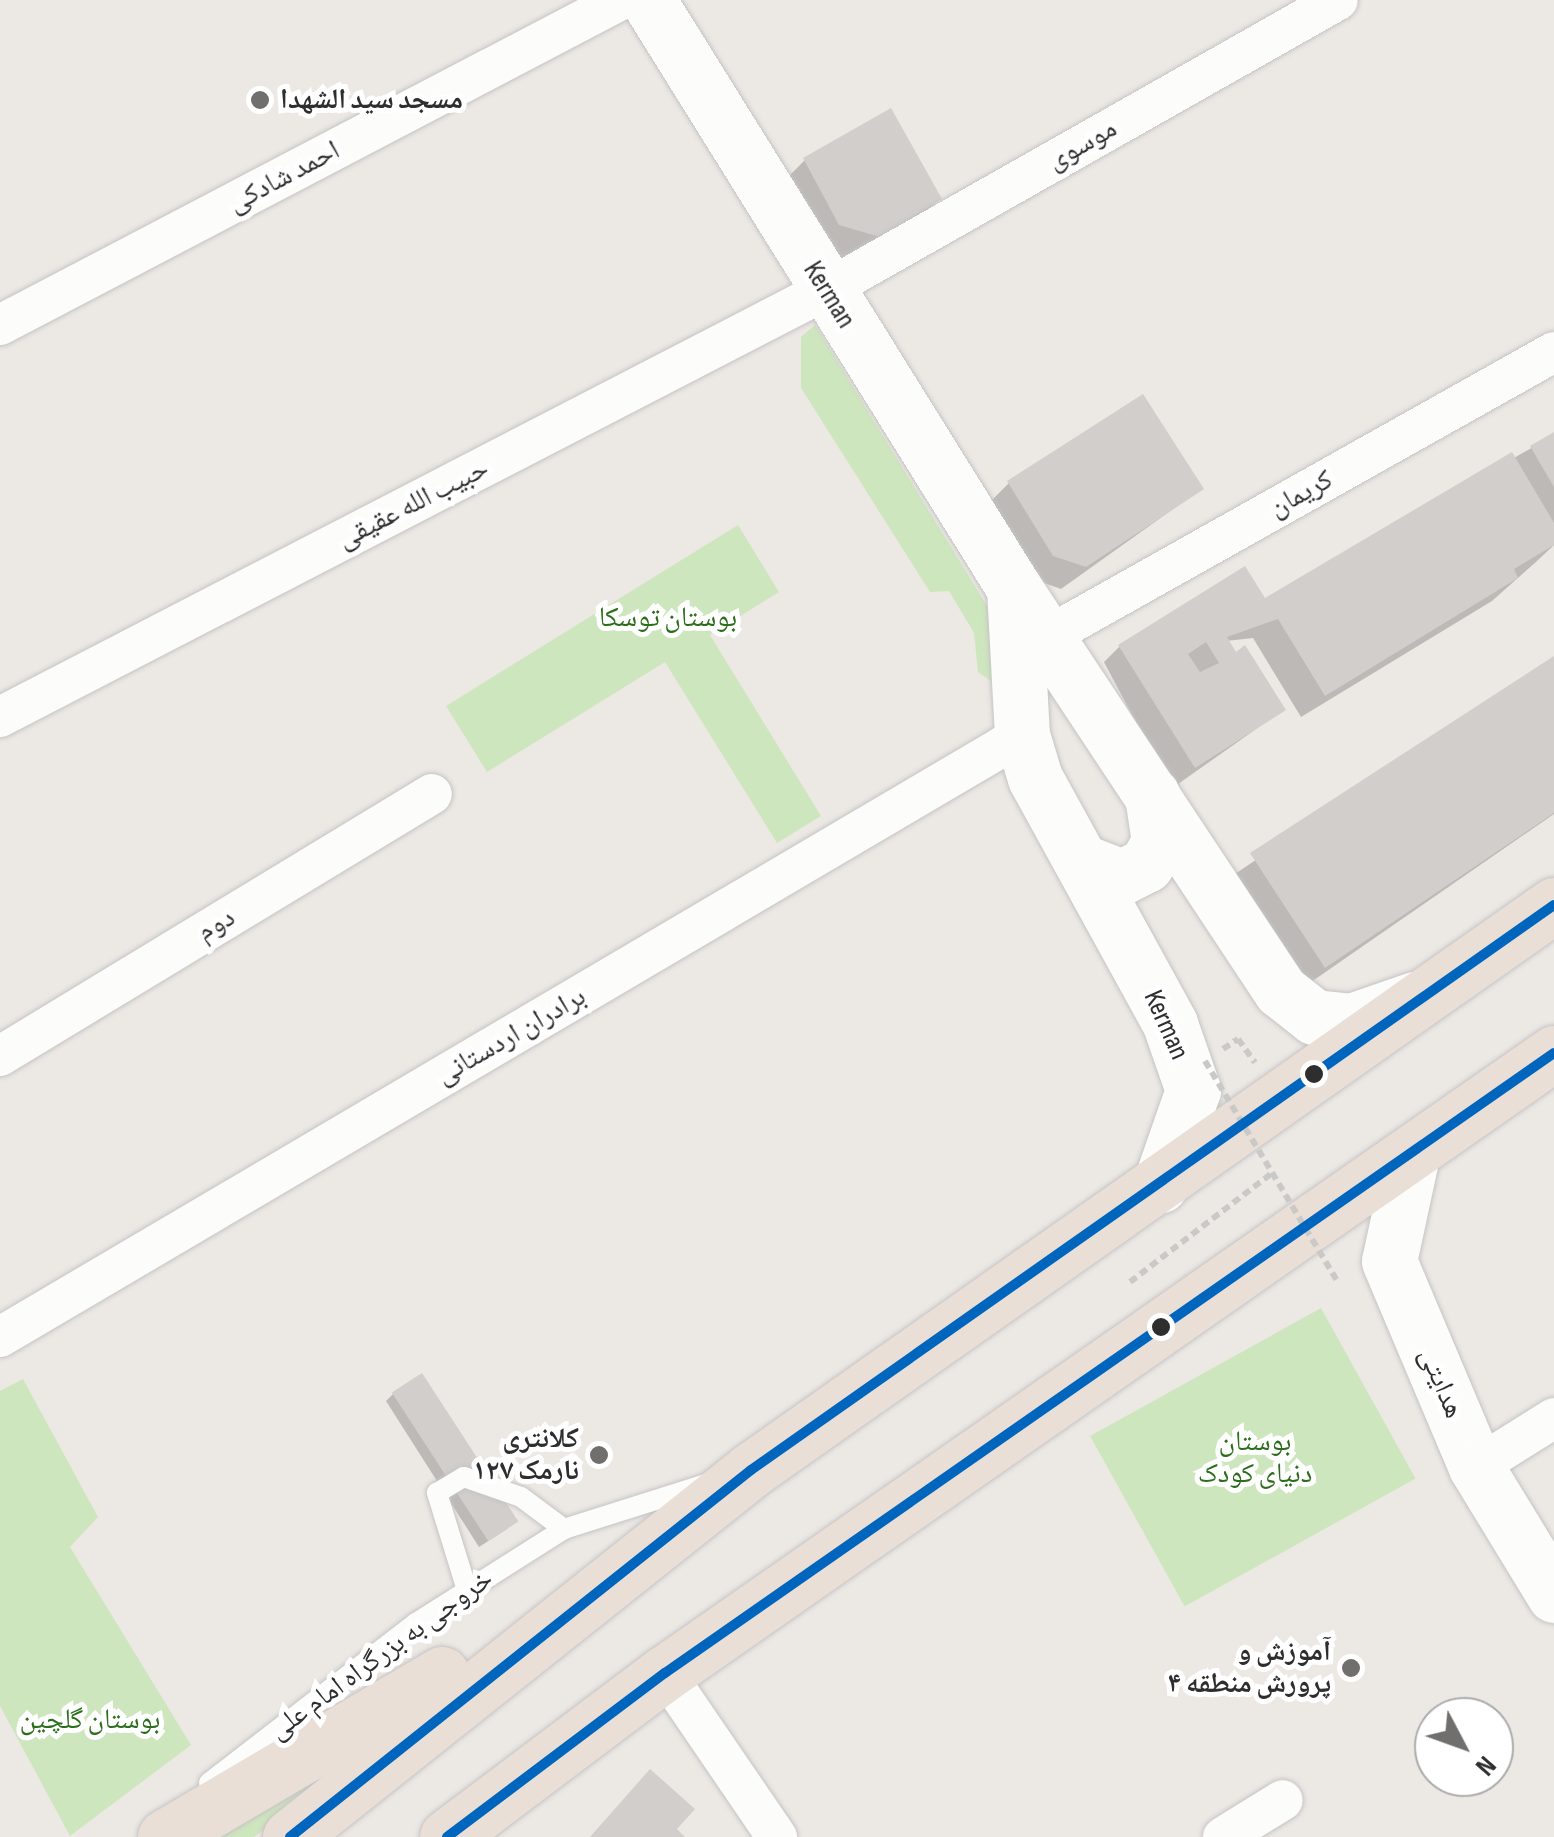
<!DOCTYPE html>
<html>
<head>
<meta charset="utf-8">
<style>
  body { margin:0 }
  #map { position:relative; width:1554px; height:1837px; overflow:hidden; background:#ece8e4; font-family:"Sofia Sans Condensed","Noto Naskh Arabic",sans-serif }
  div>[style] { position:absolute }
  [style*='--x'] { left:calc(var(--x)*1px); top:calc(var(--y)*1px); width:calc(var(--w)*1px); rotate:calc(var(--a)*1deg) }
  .green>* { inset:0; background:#cee6be; transform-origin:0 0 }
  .shadow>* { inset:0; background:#0003 }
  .building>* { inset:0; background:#d1cecb; transform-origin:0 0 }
  .path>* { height:6px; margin-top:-3px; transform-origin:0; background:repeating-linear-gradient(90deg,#c9c9c8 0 8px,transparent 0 13px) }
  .roads { filter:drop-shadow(0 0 2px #c5c4c5) drop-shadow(0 0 2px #c5c4c5) }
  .lane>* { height:20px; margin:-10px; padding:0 10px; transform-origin:10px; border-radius:10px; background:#fcfcfb }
  .street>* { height:40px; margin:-20px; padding:0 20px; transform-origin:20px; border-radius:20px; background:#fcfcfb }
  .secondary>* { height:55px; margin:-27.5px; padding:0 27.5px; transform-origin:27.5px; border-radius:27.5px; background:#fcfcfb }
  .highway>* { height:55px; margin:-27.5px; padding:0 27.5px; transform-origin:27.5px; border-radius:27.5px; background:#eadfd6 }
  .path-bridge>* { height:6px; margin-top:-3px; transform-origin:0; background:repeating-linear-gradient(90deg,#c9c9c8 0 8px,transparent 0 13px) }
  .bus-1>* { height:10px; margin:-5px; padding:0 5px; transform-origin:5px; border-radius:5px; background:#0065bd }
  .dots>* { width:28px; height:28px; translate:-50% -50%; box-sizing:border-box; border:5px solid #fff; border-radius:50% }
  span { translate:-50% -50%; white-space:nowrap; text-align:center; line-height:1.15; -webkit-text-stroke:10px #fff; paint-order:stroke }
  .poi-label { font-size:28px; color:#2e2e2e; font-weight:700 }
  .left { translate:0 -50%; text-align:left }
  .right { translate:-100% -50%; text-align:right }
  .street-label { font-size:28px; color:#2e2e2e }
  .park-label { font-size:28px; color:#2c6e1b }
  .north { position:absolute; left:1414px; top:1697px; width:100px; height:100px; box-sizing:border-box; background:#fff; border:2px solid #ababab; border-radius:50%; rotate:131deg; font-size:28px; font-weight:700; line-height:40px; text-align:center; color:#2e2e2e }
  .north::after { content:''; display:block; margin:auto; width:35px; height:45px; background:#706f6e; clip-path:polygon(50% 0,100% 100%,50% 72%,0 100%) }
</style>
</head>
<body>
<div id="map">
  <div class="green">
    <div style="clip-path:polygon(815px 325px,1000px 627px,992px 682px,978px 672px,974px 633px,949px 591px,930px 592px,801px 388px,801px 337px)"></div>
    <div style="clip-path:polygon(738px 525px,779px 592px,710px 635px,821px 816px,777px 843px,665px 662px,487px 772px,446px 706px)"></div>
    <div style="left:1321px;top:1308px;width:195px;height:264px;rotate:61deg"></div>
    <div style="clip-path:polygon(23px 1379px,98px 1517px,70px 1547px,191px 1745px,70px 1836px,0 1706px,0 1391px)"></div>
    <div style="clip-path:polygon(335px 1755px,323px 1788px,254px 1837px,190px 1837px)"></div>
  </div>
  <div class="shadow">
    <div style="clip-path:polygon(805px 160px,939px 199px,896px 242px,836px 278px,762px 203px)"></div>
    <div style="clip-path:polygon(1554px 435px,1554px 545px,1537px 561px,1492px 601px,1301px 717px,1253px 638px,1226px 641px,1283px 710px,1171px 789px,1104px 662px,1119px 647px,1244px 569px,1264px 602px)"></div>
    <div style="clip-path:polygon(1009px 483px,1201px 489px,1061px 589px,1030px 578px,986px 506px)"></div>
    <div style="clip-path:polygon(1554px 659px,1554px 814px,1301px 989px,1229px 878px)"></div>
    <div style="clip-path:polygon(393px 1394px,513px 1522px,507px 1529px,479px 1547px,386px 1401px)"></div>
  </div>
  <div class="building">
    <div style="clip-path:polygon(891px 108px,942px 199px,880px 237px,839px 225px,803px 158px)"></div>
    <div style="clip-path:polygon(1143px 394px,1204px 489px,1086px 567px,1053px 556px,1007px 481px)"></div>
    <div style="clip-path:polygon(1554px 432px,1554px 487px,1530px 446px)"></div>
    <div style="clip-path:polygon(evenodd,1512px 452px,1554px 523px,1554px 545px,1514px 569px,1518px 578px,1325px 696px,1278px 619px,1227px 637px,1236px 652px,1245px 645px,1286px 710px,1195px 768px,1118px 645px,1245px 566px,1265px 598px,1512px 452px,1206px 642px,1219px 663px,1200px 672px,1188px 654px,1206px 642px)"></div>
    <div style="clip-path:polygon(1554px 656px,1554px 813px,1325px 968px,1250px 853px)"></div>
    <div style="left:422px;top:1373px;width:177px;height:36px;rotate:57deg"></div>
    <div style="clip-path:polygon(650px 1769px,695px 1809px,677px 1829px,685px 1837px,590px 1837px)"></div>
  </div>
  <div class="path">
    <div style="--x:1223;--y:1049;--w:18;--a:-34"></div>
    <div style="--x:1238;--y:1039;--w:29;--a:54"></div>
    <div style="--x:1130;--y:1282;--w:179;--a:-37.5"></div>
  </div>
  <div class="roads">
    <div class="lane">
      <div style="--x:467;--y:1590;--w:102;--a:-107.2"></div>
      <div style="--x:437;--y:1493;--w:31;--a:-31"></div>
      <div style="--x:464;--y:1477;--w:60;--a:19.3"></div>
      <div style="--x:521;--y:1497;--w:54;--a:36.7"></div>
      <div style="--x:209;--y:1783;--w:262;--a:-37.7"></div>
      <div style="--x:416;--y:1623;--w:175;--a:-32.4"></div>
      <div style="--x:564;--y:1529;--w:149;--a:-17.6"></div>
    </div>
    <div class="street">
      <div style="--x:0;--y:325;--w:701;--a:-27.63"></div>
      <div style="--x:1048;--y:636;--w:580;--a:-29.3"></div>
      <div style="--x:0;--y:717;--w:930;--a:-27.34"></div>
      <div style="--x:826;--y:290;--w:588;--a:-29.53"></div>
      <div style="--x:0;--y:1056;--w:505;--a:-31.24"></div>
      <div style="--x:0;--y:1337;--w:1186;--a:-30.5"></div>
      <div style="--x:1476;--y:1467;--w:92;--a:-32.1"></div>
      <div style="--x:665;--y:1673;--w:199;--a:55.7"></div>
      <div style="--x:1223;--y:1837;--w:70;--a:-31.7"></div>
    </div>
    <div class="secondary">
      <div style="--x:648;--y:0;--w:693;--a:58.1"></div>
      <div style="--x:1014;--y:588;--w:483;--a:56.5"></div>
      <div style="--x:1281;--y:991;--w:42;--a:38.2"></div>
      <div style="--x:1314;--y:1017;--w:37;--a:6"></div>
      <div style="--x:1351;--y:1021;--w:68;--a:-19"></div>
      <div style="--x:1014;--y:588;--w:147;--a:86.9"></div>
      <div style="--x:1022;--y:735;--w:45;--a:73.2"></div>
      <div style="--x:1035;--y:778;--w:281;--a:61.2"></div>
      <div style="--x:1170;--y:1024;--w:70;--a:70.8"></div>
      <div style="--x:1193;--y:1090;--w:101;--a:109.2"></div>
      <div style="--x:1081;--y:861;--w:44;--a:21.3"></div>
      <div style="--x:1122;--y:877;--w:27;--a:-27"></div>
      <div style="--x:1146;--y:865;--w:26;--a:-61"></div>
      <div style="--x:1159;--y:842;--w:48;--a:-98.5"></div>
      <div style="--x:1412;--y:1155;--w:108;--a:102.2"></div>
      <div style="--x:1389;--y:1261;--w:224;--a:67.1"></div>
      <div style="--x:1476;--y:1467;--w:150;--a:58.6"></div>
    </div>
    <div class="highway">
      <div style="--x:165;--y:1837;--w:321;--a:-30.5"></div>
      <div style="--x:290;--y:1837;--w:589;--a:-38.52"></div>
      <div style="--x:751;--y:1470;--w:982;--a:-35.13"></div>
      <div style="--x:447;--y:1837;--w:273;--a:-37"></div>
      <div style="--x:665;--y:1673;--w:1084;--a:-34.89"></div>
    </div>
  </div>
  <div class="path-bridge">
    <div style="--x:1205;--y:1061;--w:257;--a:59"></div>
  </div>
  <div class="bus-1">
    <div style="--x:290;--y:1837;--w:589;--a:-38.52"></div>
    <div style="--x:751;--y:1470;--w:982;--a:-35.13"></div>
    <div style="--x:447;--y:1837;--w:273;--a:-37"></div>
    <div style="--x:665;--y:1673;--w:1084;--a:-34.89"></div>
  </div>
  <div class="dots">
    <div style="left:260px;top:100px;background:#706f6e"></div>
    <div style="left:1314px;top:1074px;background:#2e2e2e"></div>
    <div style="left:1161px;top:1327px;background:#2e2e2e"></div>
    <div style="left:599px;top:1455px;background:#706f6e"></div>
    <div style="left:1351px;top:1668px;background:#706f6e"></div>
  </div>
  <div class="poi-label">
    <span class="left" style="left:280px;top:100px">مسجد سید الشهدا</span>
    <span class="right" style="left:579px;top:1455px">کلانتری<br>۱۲۷ نارمک</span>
    <span class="right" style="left:1331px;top:1668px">آموزش و<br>پرورش منطقه ۴</span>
  </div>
  <div class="street-label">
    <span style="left:1082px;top:145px;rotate:-30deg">موسوی</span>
    <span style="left:284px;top:177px;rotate:-28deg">احمد شادکی</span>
    <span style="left:829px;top:295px;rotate:58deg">Kerman</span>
    <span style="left:1301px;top:494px;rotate:-29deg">کریمان</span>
    <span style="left:413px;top:504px;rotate:-27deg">حبیب الله عقیقی</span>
    <span style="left:216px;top:925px;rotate:-31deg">دوم</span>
    <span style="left:1166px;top:1025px;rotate:66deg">Kerman</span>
    <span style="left:511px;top:1036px;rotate:-30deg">برادران اردستانی</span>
    <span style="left:1441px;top:1383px;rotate:67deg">هدایتی</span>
    <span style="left:381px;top:1655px;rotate:-36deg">خروجی به بزرگراه امام علی</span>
  </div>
  <div class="park-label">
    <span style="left:668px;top:618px">بوستان توسکا</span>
    <span style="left:1255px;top:1458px">بوستان<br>دنیای کودک</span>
    <span style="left:90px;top:1720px">بوستان گلچین</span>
  </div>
  <div class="north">N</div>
</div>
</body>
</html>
